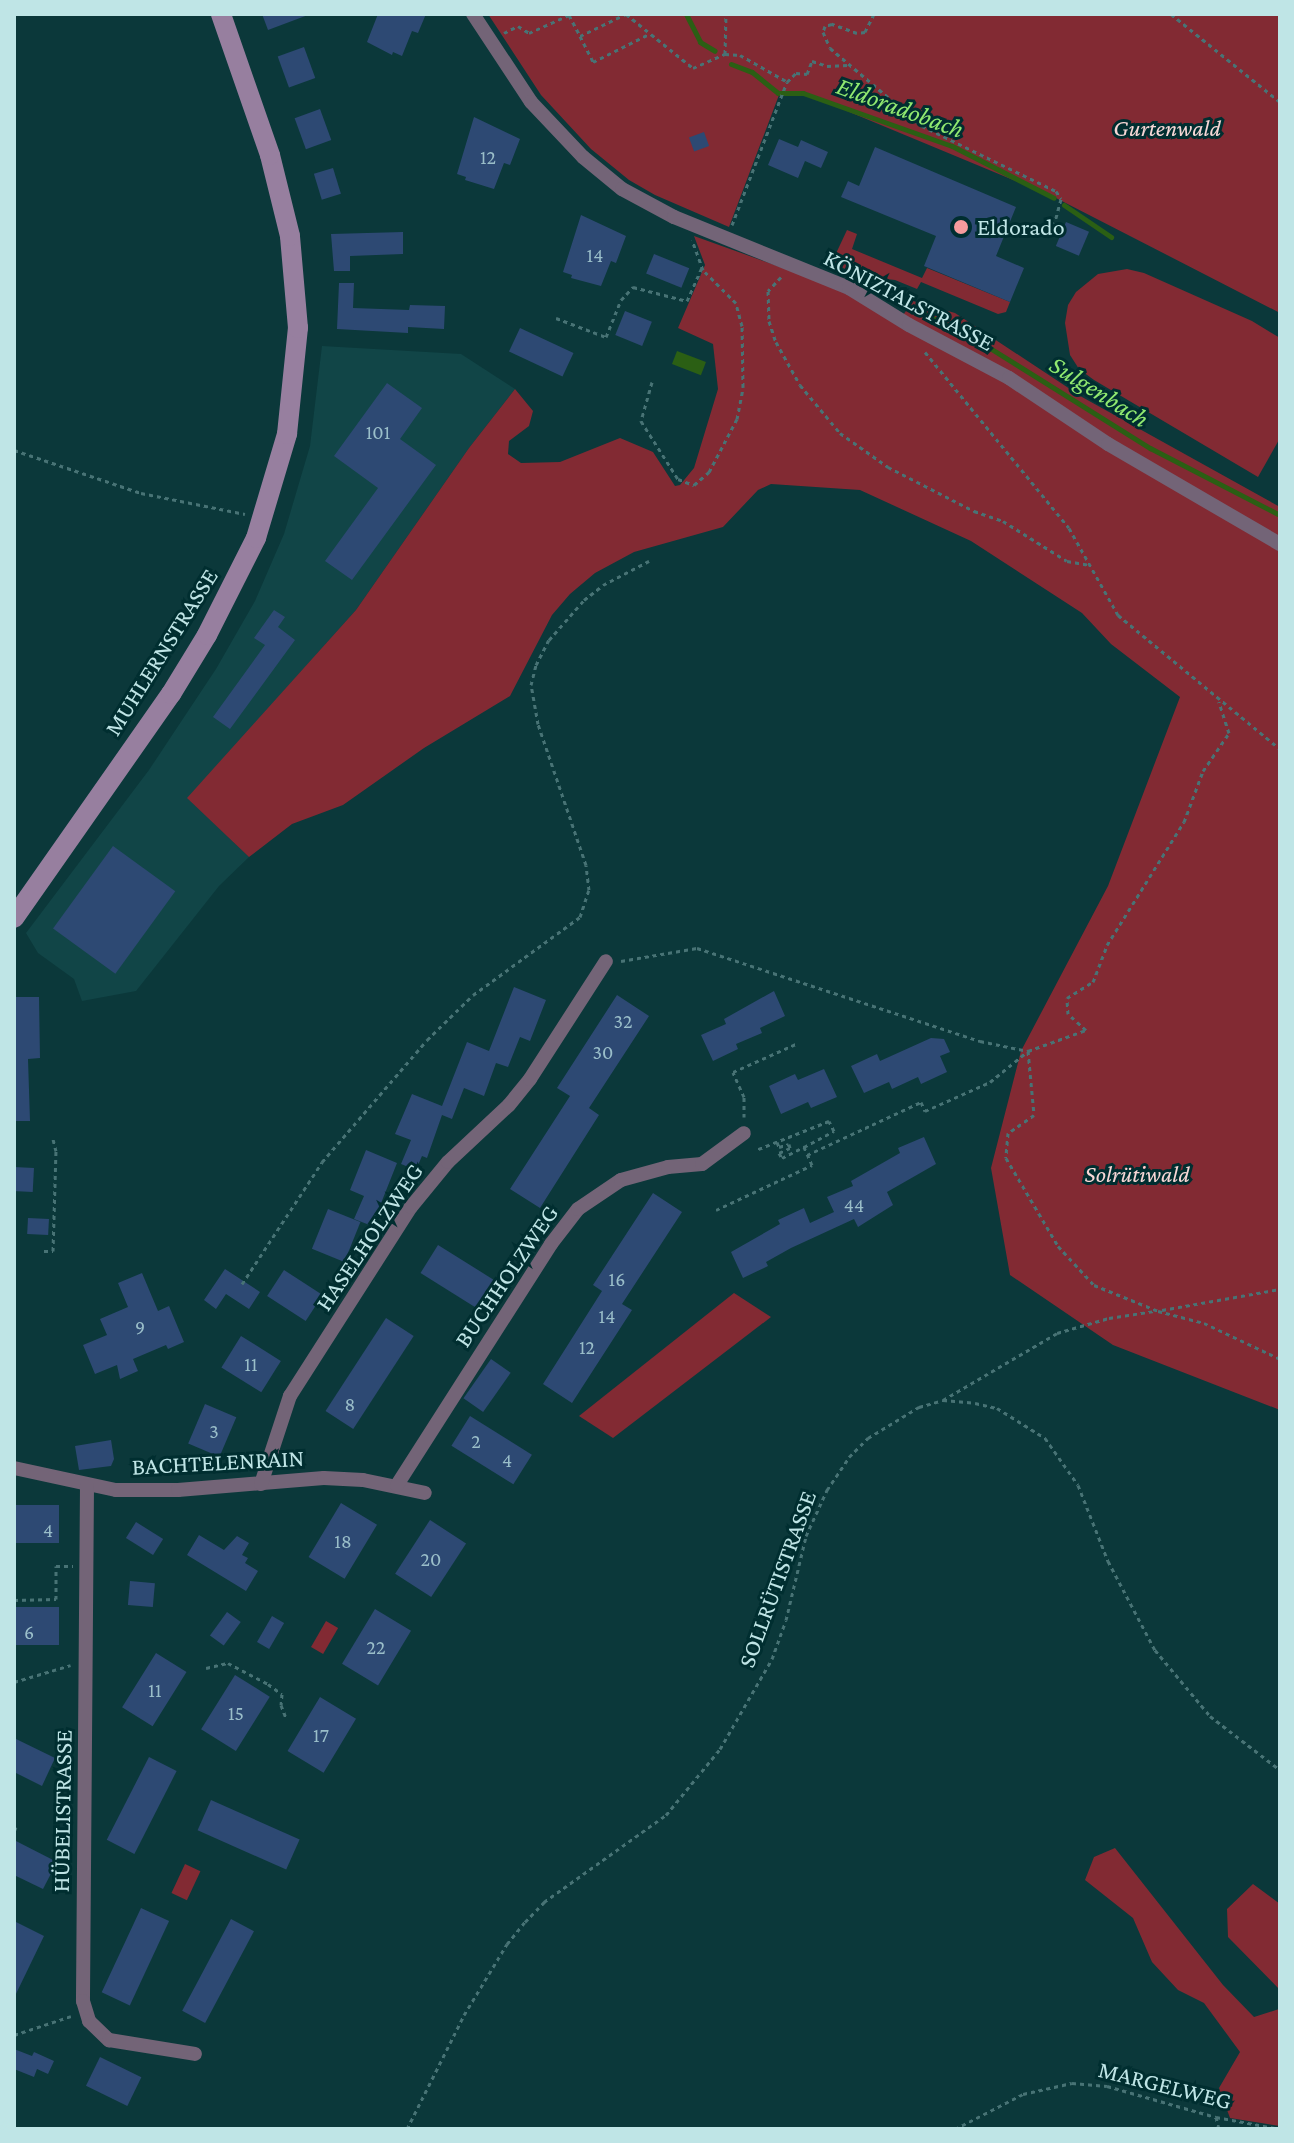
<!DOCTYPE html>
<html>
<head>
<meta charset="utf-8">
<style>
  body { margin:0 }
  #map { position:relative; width:1294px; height:2143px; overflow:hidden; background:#0b383a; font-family:"Crimson Pro",serif }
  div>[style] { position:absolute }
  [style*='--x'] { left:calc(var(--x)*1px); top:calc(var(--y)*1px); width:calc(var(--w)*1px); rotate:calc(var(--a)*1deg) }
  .built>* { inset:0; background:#114547 }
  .green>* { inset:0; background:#822a33; transform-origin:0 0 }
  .water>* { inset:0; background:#2b5f14; transform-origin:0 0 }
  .stream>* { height:5px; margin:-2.5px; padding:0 2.5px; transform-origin:2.5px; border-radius:2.5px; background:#2b5f14 }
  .building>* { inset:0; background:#2d4973; transform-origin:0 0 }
  .path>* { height:3px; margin-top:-1.5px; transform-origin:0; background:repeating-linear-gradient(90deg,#487375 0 4px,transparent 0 8px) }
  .street>* { height:14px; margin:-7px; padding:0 7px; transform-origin:7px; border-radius:7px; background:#736477 }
  .secondary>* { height:20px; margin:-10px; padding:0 10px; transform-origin:10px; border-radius:10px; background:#977f9f }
  .dots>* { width:22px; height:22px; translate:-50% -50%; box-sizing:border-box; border:4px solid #002e30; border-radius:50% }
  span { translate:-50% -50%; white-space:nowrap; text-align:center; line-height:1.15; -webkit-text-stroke:6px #002e30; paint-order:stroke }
  .number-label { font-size:20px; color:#9abec9 }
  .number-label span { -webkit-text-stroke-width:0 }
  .park-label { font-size:24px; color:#f8d8d7; font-style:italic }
  .poi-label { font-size:24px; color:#bfe5e6 }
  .left { translate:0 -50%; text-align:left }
  .street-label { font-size:24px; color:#bfe5e6 }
  .water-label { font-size:26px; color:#90e970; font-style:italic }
  .frame { position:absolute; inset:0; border:16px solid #bfe5e6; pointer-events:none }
</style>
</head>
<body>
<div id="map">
  <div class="built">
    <div style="clip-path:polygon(322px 346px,461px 354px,515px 389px,469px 448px,356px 610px,188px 798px,249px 857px,219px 886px,136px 991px,82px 1001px,74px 979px,38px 953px,26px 933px,149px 770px,216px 669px,255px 601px,284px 534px,310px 446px)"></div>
  </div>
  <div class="green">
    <div style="clip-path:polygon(488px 14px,1280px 14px,1280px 313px,1054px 197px,811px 96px,779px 95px,729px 227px,655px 195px,629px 180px,591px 149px,541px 95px)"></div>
    <div style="clip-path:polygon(847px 230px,857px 234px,852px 249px,922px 278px,927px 268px,1010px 302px,1006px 312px,998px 314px,921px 282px,917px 289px,895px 280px,858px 276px,832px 262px)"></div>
    <div style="clip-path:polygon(694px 236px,808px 277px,901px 318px,913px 301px,955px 313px,1082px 397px,1280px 507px,1280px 1410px,1113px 1345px,1010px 1275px,991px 1168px,1021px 1051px,1108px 886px,1180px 697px,1111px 644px,1082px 613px,971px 541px,860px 490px,771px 484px,758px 490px,723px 527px,634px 552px,595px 573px,570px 594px,552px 615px,510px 696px,424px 748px,343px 805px,292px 824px,249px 857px,187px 798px,356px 610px,469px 448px,515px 389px,533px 411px,529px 426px,509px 441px,508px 454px,521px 463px,560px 462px,620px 438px,653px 452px,675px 486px,680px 485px,694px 468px,718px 389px,713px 344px,678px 328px,705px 265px)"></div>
    <div style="clip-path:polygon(1127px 269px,1144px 273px,1252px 321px,1280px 338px,1280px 438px,1258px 477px,1094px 380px,1079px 369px,1070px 355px,1065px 323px,1068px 305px,1076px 292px,1098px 274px)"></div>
    <div style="clip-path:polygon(734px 1293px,771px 1317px,613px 1438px,579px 1416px)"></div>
    <div style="left:326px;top:1621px;width:14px;height:30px;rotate:30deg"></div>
    <div style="clip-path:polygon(1115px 1848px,1223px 1985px,1254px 2017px,1279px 2009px,1279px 1989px,1228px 1937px,1227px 1909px,1253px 1884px,1280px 1904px,1280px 2126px,1230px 2118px,1219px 2088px,1240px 2052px,1204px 2003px,1178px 1990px,1152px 1962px,1133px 1918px,1085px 1880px,1094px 1857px)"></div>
    <div style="left:185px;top:1864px;width:17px;height:32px;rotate:25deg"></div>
  </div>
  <div class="water">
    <div style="left:677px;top:351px;width:31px;height:14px;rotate:21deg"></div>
  </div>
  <div class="stream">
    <div style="--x:686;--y:14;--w:31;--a:63"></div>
    <div style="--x:700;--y:42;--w:17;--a:31"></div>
    <div style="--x:731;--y:64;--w:22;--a:21"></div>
    <div style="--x:752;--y:72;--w:33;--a:39"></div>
    <div style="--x:778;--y:93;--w:25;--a:0"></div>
    <div style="--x:803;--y:93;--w:158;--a:19.6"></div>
    <div style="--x:952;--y:146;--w:114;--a:27"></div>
    <div style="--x:1064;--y:205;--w:57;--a:34.2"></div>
    <div style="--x:898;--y:301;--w:88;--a:26.3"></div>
    <div style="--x:977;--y:340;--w:204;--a:32"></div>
    <div style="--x:1150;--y:448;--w:146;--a:27.3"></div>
  </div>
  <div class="building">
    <div style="clip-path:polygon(262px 14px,308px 14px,308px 15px,268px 30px)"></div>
    <div style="clip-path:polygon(378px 14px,426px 14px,418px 33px,412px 31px,402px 56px,393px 52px,392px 55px,367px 42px)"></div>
    <div style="left:304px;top:47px;width:33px;height:28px;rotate:70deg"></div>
    <div style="left:320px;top:109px;width:33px;height:27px;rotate:70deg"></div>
    <div style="clip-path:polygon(474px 117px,520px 139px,510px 165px,504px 163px,494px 189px,465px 180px,466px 177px,457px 174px)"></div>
    <div style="left:704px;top:132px;width:15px;height:16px;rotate:70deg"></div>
    <div style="clip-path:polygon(779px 139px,798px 147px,801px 140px,828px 152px,821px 168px,805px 161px,798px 178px,768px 165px)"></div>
    <div style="clip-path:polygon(875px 147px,1016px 207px,996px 256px,1024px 268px,1010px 302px,924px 266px,936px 236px,841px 197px,848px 181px,859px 186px)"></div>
    <div style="left:333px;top:168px;width:27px;height:20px;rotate:73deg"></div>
    <div style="clip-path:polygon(581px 215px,626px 236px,616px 263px,611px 261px,601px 286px,571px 278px,572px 275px,563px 272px)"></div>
    <div style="left:1066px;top:222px;width:25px;height:26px;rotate:23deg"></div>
    <div style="clip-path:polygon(403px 232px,403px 254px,350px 256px,350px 271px,334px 271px,331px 234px)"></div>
    <div style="left:654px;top:254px;width:38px;height:21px;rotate:22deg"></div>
    <div style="clip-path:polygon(339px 283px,354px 283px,353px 308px,409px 310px,410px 305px,445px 306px,444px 329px,408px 327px,408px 333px,337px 329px)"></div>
    <div style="left:625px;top:311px;width:29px;height:26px;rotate:22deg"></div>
    <div style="left:520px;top:328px;width:59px;height:26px;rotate:25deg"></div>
    <div style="clip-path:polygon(387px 383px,422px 408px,400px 439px,436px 465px,352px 580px,325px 561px,378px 488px,334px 456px)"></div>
    <div style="clip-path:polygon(274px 610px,285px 617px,278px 627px,295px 640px,230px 729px,213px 717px,265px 645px,254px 638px)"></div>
    <div style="left:113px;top:846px;width:77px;height:102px;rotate:36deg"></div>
    <div style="clip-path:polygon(514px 987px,546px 1000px,530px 1041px,520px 1037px,508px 1067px,496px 1063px,484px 1096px,464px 1088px,452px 1119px,442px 1115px,427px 1158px,422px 1156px,416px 1170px,401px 1164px,411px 1140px,395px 1134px,412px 1094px,442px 1106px,467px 1042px,489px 1051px)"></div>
    <div style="clip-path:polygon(774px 991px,785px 1016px,760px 1028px,762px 1033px,736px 1044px,738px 1049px,713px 1061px,701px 1035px,726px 1024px,724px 1019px)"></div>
    <div style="clip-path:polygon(617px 995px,649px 1016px,589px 1108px,599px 1115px,540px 1208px,510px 1189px,570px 1096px,557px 1088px)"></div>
    <div style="clip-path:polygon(14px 997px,39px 997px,40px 1058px,28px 1059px,30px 1121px,14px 1121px)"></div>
    <div style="clip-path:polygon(931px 1038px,944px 1039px,950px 1052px,940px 1056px,947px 1072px,921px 1084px,918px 1077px,892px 1089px,889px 1082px,864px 1093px,851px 1066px,877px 1054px,880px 1061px)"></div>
    <div style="clip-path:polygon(824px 1069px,837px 1097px,811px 1108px,808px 1102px,781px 1114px,769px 1086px,795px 1074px,798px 1080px)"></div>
    <div style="clip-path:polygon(924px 1137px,936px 1164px,887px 1192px,893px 1205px,858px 1227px,854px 1219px,791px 1248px,766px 1262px,768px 1266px,743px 1278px,731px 1252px,780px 1224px,778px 1220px,804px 1208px,810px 1223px,834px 1212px,827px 1197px,853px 1186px,851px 1181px,900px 1153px,898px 1148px)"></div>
    <div style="clip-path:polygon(366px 1150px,397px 1163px,372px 1226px,354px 1219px,364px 1196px,350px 1190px)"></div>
    <div style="left:14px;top:1167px;width:20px;height:24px;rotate:3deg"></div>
    <div style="clip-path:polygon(653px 1193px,682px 1212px,622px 1304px,632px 1310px,572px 1403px,543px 1384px,602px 1291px,593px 1285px)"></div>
    <div style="left:328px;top:1209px;width:35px;height:43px;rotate:22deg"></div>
    <div style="left:28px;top:1218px;width:21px;height:16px;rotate:3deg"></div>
    <div style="left:438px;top:1245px;width:73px;height:33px;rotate:32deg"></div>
    <div style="clip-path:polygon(225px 1269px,260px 1292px,249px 1309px,226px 1294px,216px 1309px,204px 1300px)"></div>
    <div style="left:284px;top:1270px;width:46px;height:31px;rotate:33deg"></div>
    <div style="clip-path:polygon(142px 1273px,158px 1311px,169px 1306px,184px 1342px,168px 1349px,166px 1345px,133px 1359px,138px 1371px,120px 1379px,117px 1365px,95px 1374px,83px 1345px,107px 1335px,100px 1319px,128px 1307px,118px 1283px)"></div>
    <div style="left:386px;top:1318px;width:33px;height:111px;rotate:33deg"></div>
    <div style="left:241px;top:1336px;width:47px;height:37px;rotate:32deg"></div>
    <div style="left:491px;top:1359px;width:24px;height:48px;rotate:35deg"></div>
    <div style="left:205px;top:1404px;width:34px;height:43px;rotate:23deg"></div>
    <div style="left:470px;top:1416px;width:73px;height:35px;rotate:32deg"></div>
    <div style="clip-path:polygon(111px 1440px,114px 1459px,111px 1466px,79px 1470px,75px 1446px)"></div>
    <div style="left:341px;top:1503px;width:42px;height:63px;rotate:31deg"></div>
    <div style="left:14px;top:1505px;width:45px;height:38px"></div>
    <div style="left:430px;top:1520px;width:43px;height:64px;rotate:33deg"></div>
    <div style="left:136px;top:1522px;width:32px;height:19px;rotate:32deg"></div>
    <div style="clip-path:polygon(199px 1535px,224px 1550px,237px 1536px,249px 1543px,242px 1555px,248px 1558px,245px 1563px,258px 1571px,246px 1591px,187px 1555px)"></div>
    <div style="left:130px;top:1581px;width:25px;height:24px;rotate:5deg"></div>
    <div style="left:14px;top:1607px;width:45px;height:38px"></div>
    <div style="left:375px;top:1609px;width:42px;height:64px;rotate:31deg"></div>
    <div style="left:227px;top:1612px;width:17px;height:29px;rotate:36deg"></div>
    <div style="left:272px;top:1616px;width:14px;height:30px;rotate:30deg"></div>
    <div style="left:156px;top:1653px;width:36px;height:64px;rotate:32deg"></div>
    <div style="left:235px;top:1675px;width:41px;height:64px;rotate:32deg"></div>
    <div style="left:320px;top:1697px;width:42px;height:63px;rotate:31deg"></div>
    <div style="clip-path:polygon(14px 1738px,55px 1758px,42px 1786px,14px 1772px)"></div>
    <div style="left:149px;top:1757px;width:31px;height:93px;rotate:27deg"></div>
    <div style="left:211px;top:1800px;width:97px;height:33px;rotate:24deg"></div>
    <div style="clip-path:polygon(14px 1840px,57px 1862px,43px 1889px,14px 1875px)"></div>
    <div style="left:141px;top:1908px;width:31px;height:93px;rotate:25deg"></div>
    <div style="left:231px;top:1919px;width:26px;height:104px;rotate:28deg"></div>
    <div style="clip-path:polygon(14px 1921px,44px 1936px,14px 1998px)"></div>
    <div style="clip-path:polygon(14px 2049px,32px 2056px,34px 2052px,54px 2061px,48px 2074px,37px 2069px,34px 2077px,14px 2069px)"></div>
    <div style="left:100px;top:2057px;width:46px;height:32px;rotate:26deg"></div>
  </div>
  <div class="path">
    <div style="--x:874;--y:14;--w:20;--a:117"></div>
    <div style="--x:865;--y:32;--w:8;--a:173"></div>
    <div style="--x:857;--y:33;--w:27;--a:-160"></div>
    <div style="--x:832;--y:24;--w:7;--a:164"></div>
    <div style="--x:825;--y:26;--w:6;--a:108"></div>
    <div style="--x:823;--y:32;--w:17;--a:66"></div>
    <div style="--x:830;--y:48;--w:121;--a:40.3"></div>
    <div style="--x:922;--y:126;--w:149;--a:25.9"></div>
    <div style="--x:1056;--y:191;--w:9;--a:58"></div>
    <div style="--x:1061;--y:199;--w:31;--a:105"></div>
    <div style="--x:1171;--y:14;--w:140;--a:38.9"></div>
    <div style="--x:504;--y:33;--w:16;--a:-27"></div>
    <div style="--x:518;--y:26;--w:13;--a:32"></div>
    <div style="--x:529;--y:33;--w:44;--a:-24.2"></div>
    <div style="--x:569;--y:15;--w:24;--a:62"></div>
    <div style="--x:580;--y:36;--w:51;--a:-25.6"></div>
    <div style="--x:626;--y:14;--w:86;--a:38.9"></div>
    <div style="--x:693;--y:68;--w:35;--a:-24"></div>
    <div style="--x:725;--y:54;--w:40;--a:-88.6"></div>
    <div style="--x:580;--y:36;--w:29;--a:63"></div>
    <div style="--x:593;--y:62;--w:63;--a:-26.6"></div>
    <div style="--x:725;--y:54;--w:15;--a:4"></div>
    <div style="--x:740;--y:55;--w:53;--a:29.5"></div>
    <div style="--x:732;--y:225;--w:153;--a:-69"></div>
    <div style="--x:787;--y:82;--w:13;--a:-45"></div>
    <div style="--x:796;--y:73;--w:11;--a:5"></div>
    <div style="--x:807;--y:74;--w:14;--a:-69"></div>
    <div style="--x:812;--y:61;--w:16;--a:18"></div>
    <div style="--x:827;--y:66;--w:21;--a:-3"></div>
    <div style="--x:781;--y:277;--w:19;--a:133"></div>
    <div style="--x:768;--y:291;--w:30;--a:88"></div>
    <div style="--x:769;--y:321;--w:22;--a:72"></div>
    <div style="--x:776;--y:342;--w:49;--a:60.8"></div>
    <div style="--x:800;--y:385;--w:62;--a:50.2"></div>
    <div style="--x:840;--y:433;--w:59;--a:35.3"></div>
    <div style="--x:888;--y:467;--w:97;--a:27.1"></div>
    <div style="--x:974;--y:511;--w:31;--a:19"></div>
    <div style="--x:1003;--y:521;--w:75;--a:32"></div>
    <div style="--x:1067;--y:561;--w:23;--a:10"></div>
    <div style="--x:556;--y:318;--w:53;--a:20.8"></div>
    <div style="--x:606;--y:337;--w:40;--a:-68"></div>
    <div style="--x:621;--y:300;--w:18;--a:-47"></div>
    <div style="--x:633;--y:287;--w:56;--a:14.5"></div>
    <div style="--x:687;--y:301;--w:36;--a:-66"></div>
    <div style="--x:925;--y:352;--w:227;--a:50.7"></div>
    <div style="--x:1069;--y:528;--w:100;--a:60.6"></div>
    <div style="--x:1118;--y:615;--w:210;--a:39.6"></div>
    <div style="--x:652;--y:382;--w:41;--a:105.8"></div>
    <div style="--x:641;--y:421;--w:69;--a:57.5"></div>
    <div style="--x:678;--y:479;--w:17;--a:21"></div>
    <div style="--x:694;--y:485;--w:20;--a:-41"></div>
    <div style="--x:709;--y:472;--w:60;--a:-62.2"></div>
    <div style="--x:737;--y:419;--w:33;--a:-79"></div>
    <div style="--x:743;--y:387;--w:61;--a:-90.9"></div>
    <div style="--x:742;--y:326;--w:24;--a:-105"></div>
    <div style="--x:736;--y:303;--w:47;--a:-135"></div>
    <div style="--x:703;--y:270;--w:32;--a:-110"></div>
    <div style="--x:14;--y:450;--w:134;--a:18.7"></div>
    <div style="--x:141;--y:493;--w:106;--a:11.4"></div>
    <div style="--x:621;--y:961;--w:77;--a:-9.7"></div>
    <div style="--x:697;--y:948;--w:298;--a:18.2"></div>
    <div style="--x:980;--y:1041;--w:49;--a:11.8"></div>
    <div style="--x:1028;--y:1051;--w:64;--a:84.6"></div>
    <div style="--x:1034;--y:1115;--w:32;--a:145"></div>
    <div style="--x:1008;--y:1133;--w:25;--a:95"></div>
    <div style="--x:1006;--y:1158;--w:102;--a:59.4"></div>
    <div style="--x:1058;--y:1246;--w:53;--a:47.3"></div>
    <div style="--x:1094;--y:1285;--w:69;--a:22.1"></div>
    <div style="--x:1158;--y:1311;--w:48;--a:14.6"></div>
    <div style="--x:1204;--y:1323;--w:84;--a:25.3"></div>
    <div style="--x:744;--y:1117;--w:20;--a:-90"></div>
    <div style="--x:744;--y:1097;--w:27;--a:-114"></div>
    <div style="--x:733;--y:1072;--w:69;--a:-24"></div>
    <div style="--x:777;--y:1142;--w:5;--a:68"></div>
    <div style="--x:779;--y:1147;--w:10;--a:-17"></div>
    <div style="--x:789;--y:1144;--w:4;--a:76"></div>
    <div style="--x:790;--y:1148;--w:12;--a:156"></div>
    <div style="--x:779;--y:1153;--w:6;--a:59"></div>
    <div style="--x:782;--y:1158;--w:25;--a:-27"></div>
    <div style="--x:807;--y:1155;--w:126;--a:-24.9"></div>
    <div style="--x:921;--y:1102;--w:10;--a:66"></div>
    <div style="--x:925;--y:1111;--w:71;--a:-24"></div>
    <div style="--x:990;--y:1082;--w:49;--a:-39.2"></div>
    <div style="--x:1028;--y:1051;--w:62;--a:-19.9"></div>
    <div style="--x:1086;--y:1030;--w:24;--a:-138"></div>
    <div style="--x:1068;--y:1014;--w:16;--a:-94"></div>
    <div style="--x:1067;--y:998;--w:31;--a:-32"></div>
    <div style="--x:1093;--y:982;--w:40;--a:-69"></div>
    <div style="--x:1107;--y:945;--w:145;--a:-58"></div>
    <div style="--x:1184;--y:822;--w:54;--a:-69.6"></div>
    <div style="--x:1203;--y:771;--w:46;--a:-55.6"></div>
    <div style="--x:1229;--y:733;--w:33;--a:-108"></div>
    <div style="--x:716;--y:1210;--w:106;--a:-25.1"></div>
    <div style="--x:812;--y:1165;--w:20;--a:-114"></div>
    <div style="--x:804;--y:1147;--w:34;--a:-28"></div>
    <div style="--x:834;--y:1131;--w:11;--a:-117"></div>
    <div style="--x:829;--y:1121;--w:79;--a:158.3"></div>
    <div style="--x:44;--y:1251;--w:9;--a:0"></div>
    <div style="--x:53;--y:1251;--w:100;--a:-88.3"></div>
    <div style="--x:56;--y:1151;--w:12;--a:-104"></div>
    <div style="--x:242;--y:1284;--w:146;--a:-56.7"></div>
    <div style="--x:322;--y:1162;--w:161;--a:-49.3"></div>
    <div style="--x:427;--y:1040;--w:64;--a:-44.4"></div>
    <div style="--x:473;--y:995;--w:132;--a:-36.1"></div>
    <div style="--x:580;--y:917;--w:28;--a:-72"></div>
    <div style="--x:589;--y:890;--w:25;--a:-97"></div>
    <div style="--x:586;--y:865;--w:149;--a:-108.8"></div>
    <div style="--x:538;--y:724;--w:40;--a:-100"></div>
    <div style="--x:531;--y:685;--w:21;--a:-76"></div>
    <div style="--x:536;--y:665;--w:28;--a:-63"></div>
    <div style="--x:549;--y:640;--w:53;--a:-48.8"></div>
    <div style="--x:584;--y:600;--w:24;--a:-38"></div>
    <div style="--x:603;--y:585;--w:52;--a:-27.6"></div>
    <div style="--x:1162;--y:1310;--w:120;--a:-10.1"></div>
    <div style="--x:943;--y:1400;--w:132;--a:-30.4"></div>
    <div style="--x:1057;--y:1333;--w:54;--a:-16.1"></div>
    <div style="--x:1109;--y:1318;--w:47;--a:-8.7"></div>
    <div style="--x:14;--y:1600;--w:42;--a:-1.4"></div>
    <div style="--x:56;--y:1599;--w:33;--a:-90"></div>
    <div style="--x:56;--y:1566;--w:17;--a:0"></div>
    <div style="--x:206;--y:1668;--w:23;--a:-13"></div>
    <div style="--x:228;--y:1663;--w:45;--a:27.7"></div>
    <div style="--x:268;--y:1684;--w:17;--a:36"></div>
    <div style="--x:282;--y:1694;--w:11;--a:95"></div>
    <div style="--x:281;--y:1705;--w:14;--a:69"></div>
    <div style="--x:14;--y:1682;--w:59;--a:-16.6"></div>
    <div style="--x:14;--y:1828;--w:3;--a:18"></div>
    <div style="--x:14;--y:2035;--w:60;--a:-18.4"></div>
    <div style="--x:1216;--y:2117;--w:12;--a:76"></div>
    <div style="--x:407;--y:2129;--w:127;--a:-63.4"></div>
    <div style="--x:464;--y:2015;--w:83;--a:-58.8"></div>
    <div style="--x:507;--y:1944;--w:28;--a:-51"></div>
    <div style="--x:525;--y:1922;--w:28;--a:-46"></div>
    <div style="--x:544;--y:1902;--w:150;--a:-35.5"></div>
    <div style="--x:666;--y:1815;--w:85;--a:-50.7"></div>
    <div style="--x:720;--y:1749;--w:104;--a:-60"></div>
    <div style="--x:772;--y:1659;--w:41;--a:-70.3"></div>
    <div style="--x:786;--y:1620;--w:86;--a:-76.6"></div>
    <div style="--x:806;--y:1536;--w:51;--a:-65.5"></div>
    <div style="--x:827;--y:1490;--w:40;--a:-56"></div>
    <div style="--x:849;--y:1457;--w:27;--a:-45"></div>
    <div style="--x:868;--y:1438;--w:60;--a:-31.3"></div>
    <div style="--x:919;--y:1407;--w:25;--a:-16"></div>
    <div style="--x:943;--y:1400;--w:32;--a:5"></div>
    <div style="--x:975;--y:1403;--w:23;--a:13"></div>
    <div style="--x:997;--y:1408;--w:57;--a:32"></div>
    <div style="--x:1045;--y:1438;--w:57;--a:54.9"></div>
    <div style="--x:1078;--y:1485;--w:82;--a:68.5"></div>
    <div style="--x:1108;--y:1561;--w:101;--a:62.2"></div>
    <div style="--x:1155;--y:1650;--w:86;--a:50.2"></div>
    <div style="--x:1210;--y:1716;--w:88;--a:37.6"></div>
    <div style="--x:955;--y:2129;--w:76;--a:-27.2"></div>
    <div style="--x:1023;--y:2094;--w:50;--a:-12.7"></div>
    <div style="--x:1072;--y:2083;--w:35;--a:5"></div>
    <div style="--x:1107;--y:2086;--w:113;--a:15.9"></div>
    <div style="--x:1216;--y:2117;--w:65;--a:10.6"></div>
  </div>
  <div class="street">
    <div style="--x:473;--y:14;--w:105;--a:56.6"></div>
    <div style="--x:531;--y:102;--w:76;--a:46.6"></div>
    <div style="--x:583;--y:157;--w:50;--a:39.4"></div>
    <div style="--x:622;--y:189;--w:59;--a:28.3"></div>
    <div style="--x:674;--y:217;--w:189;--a:22.1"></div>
    <div style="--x:849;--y:288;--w:70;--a:31.7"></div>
    <div style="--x:909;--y:325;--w:113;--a:27.9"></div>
    <div style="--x:1009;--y:378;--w:119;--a:33.7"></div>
    <div style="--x:1108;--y:444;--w:199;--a:30.2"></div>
    <div style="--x:14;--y:1468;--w:104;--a:12.2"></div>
    <div style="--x:116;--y:1490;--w:62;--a:0"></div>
    <div style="--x:178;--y:1490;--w:146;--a:-4.7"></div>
    <div style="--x:324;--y:1478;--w:39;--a:3"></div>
    <div style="--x:363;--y:1480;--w:63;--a:11.8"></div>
    <div style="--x:261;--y:1484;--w:93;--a:-71.8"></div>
    <div style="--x:290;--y:1396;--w:224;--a:-57.4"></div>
    <div style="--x:411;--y:1207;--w:58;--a:-50.6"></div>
    <div style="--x:448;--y:1162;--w:83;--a:-43.1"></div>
    <div style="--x:509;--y:1105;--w:33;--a:-51"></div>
    <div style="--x:530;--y:1079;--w:140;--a:-57.2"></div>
    <div style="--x:397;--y:1485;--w:286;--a:-57.4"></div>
    <div style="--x:551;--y:1244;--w:44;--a:-52.4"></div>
    <div style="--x:578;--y:1209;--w:52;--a:-34"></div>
    <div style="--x:621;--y:1180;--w:49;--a:-15.5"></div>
    <div style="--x:668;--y:1167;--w:34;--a:-5"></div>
    <div style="--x:702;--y:1164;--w:52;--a:-36.4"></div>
    <div style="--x:87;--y:1486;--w:515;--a:90.45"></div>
    <div style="--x:83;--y:2001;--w:21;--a:73"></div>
    <div style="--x:89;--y:2021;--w:28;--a:44"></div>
    <div style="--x:109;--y:2040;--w:87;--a:9.2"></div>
  </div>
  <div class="secondary">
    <div style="--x:14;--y:918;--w:274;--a:-55"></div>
    <div style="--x:171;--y:694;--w:69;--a:-58.6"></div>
    <div style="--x:207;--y:635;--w:109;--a:-63.2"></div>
    <div style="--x:256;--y:538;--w:109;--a:-73.4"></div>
    <div style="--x:287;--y:434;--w:107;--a:-84.1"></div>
    <div style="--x:298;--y:328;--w:92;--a:-95"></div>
    <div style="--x:290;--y:236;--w:83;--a:-103.9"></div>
    <div style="--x:270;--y:155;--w:149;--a:-109.2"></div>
  </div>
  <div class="dots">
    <div style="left:961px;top:227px;background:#f59b9d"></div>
  </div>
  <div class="number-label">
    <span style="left:488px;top:157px">12</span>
    <span style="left:595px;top:255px">14</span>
    <span style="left:378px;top:432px">101</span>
    <span style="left:623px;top:1021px">32</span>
    <span style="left:603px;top:1052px">30</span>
    <span style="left:854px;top:1205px">44</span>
    <span style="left:617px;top:1279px">16</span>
    <span style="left:607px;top:1316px">14</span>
    <span style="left:140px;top:1327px">9</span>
    <span style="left:587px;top:1347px">12</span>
    <span style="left:251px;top:1364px">11</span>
    <span style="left:350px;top:1404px">8</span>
    <span style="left:214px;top:1431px">3</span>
    <span style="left:476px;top:1441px">2</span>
    <span style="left:507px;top:1460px">4</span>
    <span style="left:48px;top:1530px">4</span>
    <span style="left:343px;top:1541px">18</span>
    <span style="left:431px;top:1559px">20</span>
    <span style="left:29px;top:1632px">6</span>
    <span style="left:376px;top:1647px">22</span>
    <span style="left:155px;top:1690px">11</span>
    <span style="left:236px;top:1713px">15</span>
    <span style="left:321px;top:1735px">17</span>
  </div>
  <div class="park-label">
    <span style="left:1167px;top:128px">Gurtenwald</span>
    <span style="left:1137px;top:1174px">Solrütiwald</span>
  </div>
  <div class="poi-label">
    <span class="left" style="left:977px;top:227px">Eldorado</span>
  </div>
  <div class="street-label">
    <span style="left:909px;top:300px;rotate:28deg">KÖNIZTALSTRASSE</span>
    <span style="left:161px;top:652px;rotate:-58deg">MUHLERNSTRASSE</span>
    <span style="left:369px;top:1237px;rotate:-56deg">HASELHOLZWEG</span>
    <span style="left:506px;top:1276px;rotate:-56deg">BUCHHOLZWEG</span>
    <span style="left:218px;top:1462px;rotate:-3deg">BACHTELENRAIN</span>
    <span style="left:777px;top:1579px;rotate:-70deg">SOLLRÜTISTRASSE</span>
    <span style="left:62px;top:1811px;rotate:-89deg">HÜBELISTRASSE</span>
    <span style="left:1165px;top:2085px;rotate:14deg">MARGELWEG</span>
  </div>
  <div class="water-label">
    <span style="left:900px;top:108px;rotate:20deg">Eldoradobach</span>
    <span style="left:1099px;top:392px;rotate:32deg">Sulgenbach</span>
  </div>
  <div class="frame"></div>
</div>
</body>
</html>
